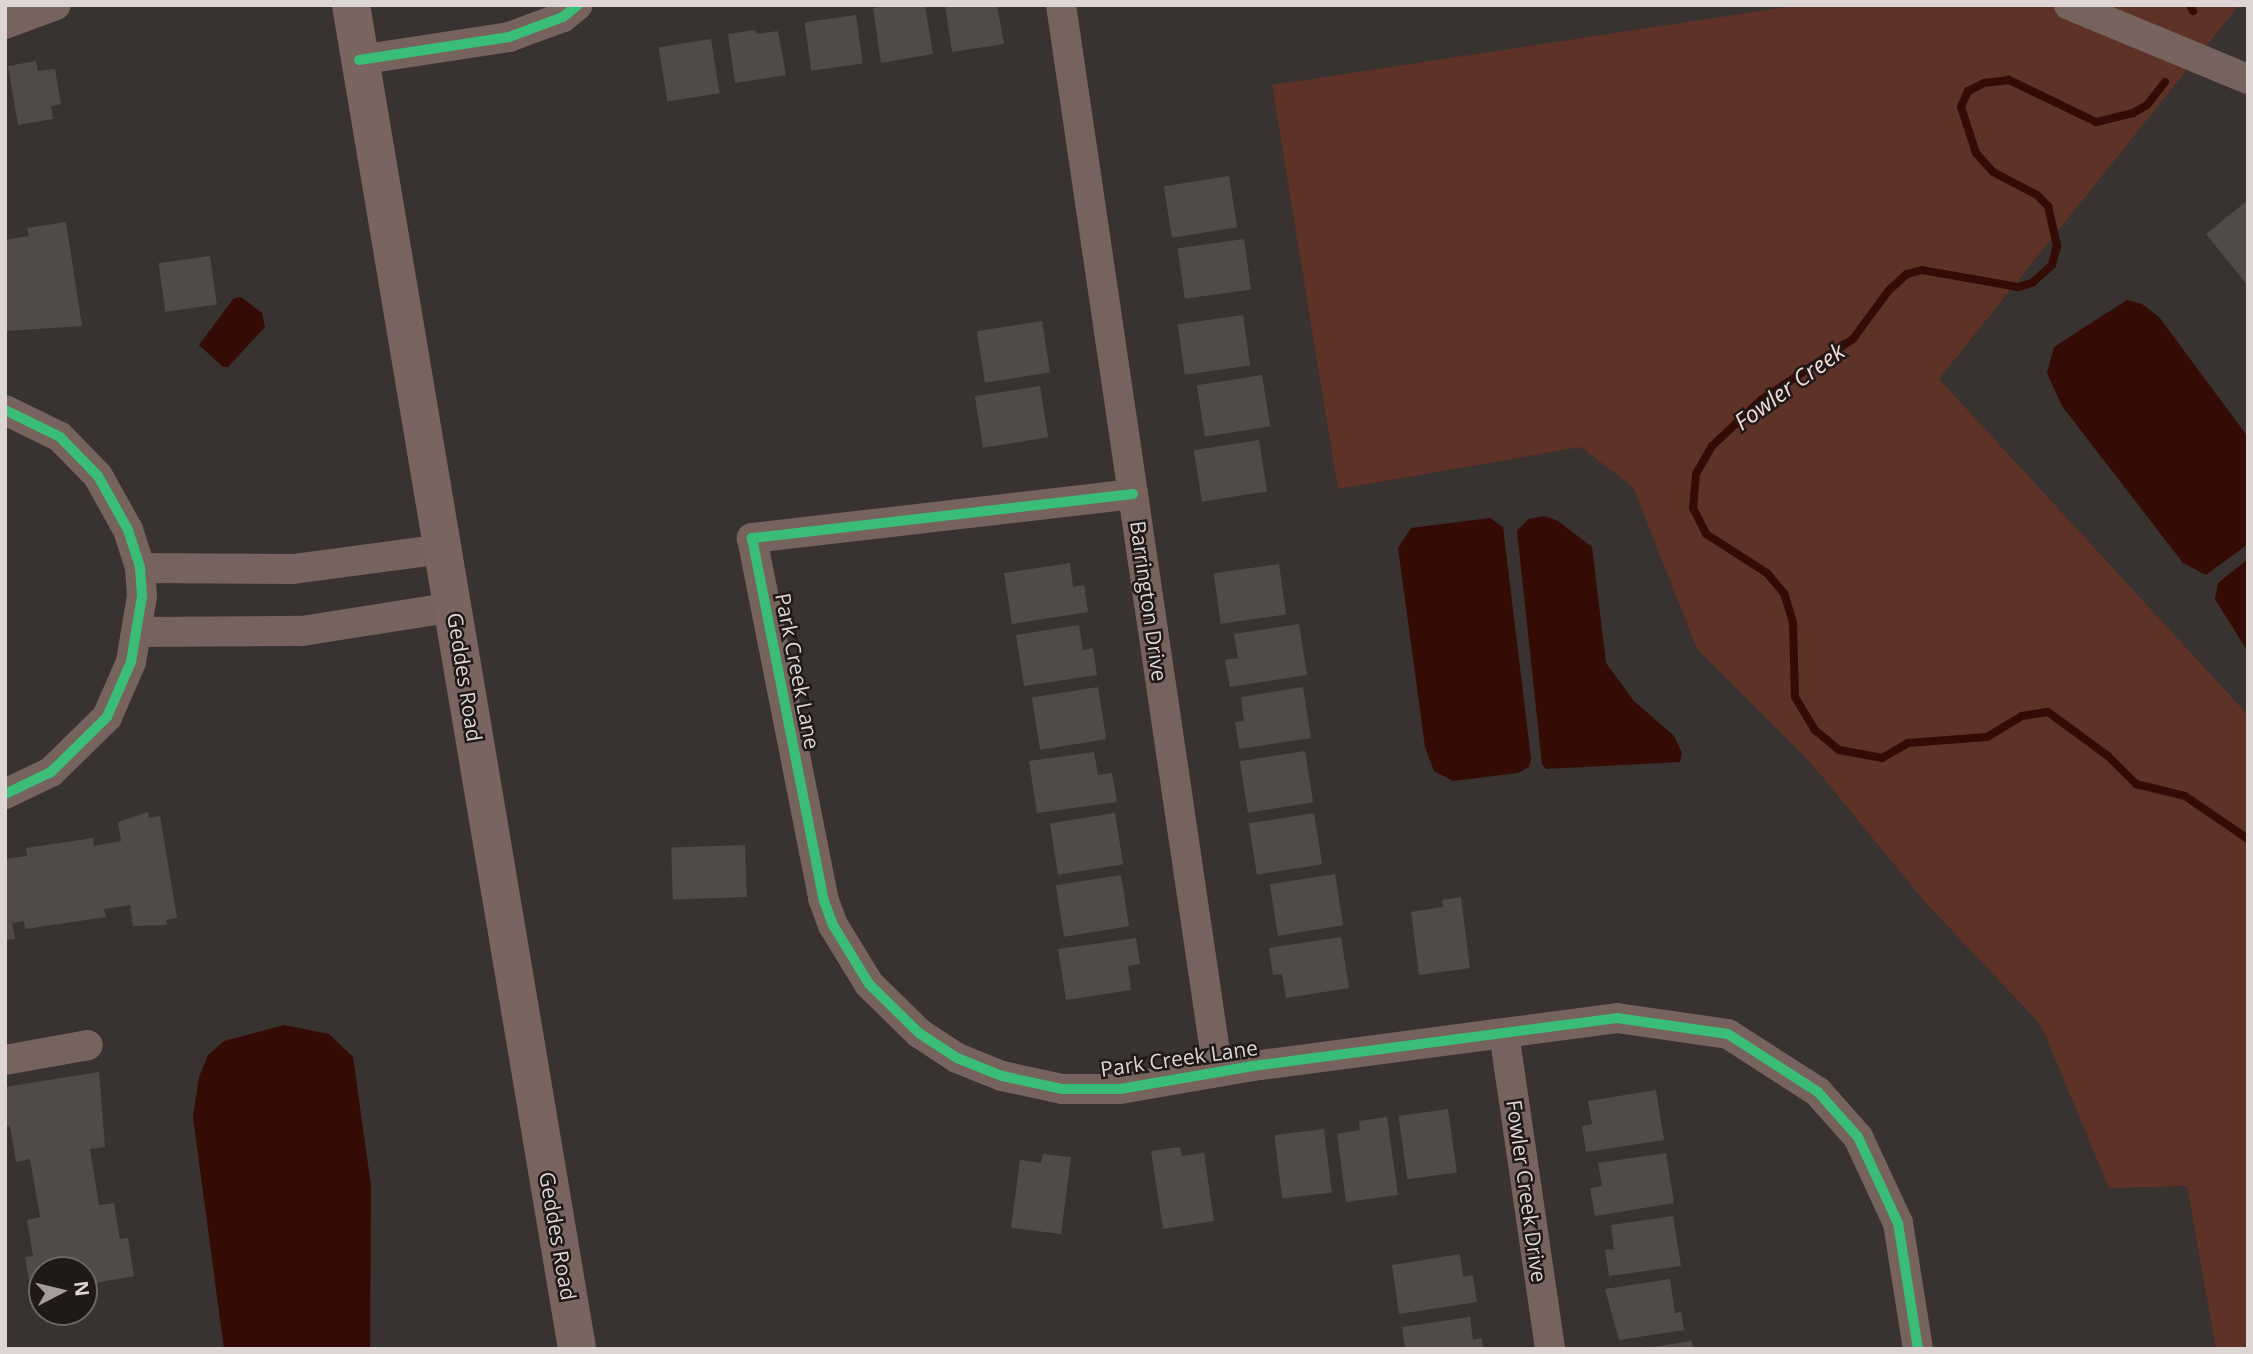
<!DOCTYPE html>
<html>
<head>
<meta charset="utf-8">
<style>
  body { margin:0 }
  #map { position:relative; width:2253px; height:1354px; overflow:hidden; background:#383230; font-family:"Open Sans",sans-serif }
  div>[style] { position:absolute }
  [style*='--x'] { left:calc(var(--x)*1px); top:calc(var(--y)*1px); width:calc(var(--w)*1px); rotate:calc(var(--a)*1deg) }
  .green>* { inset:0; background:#5e3227 }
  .water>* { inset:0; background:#350b05 }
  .stream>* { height:8px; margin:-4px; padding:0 4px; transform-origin:4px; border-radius:4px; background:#350b05 }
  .building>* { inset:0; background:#504b49; transform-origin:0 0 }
  .minor>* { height:30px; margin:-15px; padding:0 15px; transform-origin:15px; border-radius:15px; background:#76635e }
  .secondary>* { height:38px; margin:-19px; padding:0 19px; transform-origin:19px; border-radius:19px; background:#79645f }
  .cycleway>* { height:10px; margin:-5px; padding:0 5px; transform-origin:5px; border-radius:5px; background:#3abd76 }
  span { translate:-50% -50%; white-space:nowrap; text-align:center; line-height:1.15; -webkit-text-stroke:5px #1f1918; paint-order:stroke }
  .street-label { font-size:21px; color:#ded6d4 }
  .water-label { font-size:23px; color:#f6dcd5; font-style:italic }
  .frame { position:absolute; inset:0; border:7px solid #ded6d4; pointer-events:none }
  .north { position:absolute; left:28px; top:1256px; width:70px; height:70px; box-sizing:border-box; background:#1f1918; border:2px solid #6b6563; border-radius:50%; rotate:83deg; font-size:19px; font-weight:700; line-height:28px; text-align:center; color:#ded6d4 }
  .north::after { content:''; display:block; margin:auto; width:24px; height:32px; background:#a49d9b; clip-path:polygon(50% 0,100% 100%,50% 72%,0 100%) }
</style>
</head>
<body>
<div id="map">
  <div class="green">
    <div style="clip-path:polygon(1800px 5px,2239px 5px,1939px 379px,2248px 715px,2248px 1349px,2216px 1349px,2187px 1186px,2109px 1188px,2041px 1025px,1925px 902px,1811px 763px,1697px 649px,1633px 487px,1581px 447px,1338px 489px,1272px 85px)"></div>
  </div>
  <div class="water">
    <div style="clip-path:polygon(241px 297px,262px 313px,265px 327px,228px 367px,223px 367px,199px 345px,234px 298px)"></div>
    <div style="clip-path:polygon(2127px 300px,2142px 304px,2159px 317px,2248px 437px,2248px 544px,2206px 575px,2183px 563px,2062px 406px,2047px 373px,2054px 347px)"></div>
    <div style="clip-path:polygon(1544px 516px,1558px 521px,1592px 547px,1606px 663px,1634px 701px,1674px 736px,1682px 753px,1680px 762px,1546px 769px,1542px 764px,1517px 531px,1528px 519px)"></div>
    <div style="clip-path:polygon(1490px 518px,1503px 527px,1531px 759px,1529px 767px,1518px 773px,1453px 781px,1434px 771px,1425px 747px,1398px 548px,1411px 528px)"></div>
    <div style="clip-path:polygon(2248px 559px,2248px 652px,2215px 599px,2218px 583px)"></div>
    <div style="clip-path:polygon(284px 1025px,329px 1034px,353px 1057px,371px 1186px,370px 1349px,224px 1349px,193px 1117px,199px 1077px,208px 1055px,224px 1041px)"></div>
  </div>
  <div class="stream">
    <div style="--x:2190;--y:5;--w:7;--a:63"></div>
    <div style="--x:2165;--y:82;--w:29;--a:128"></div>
    <div style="--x:2147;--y:105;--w:16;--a:150"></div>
    <div style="--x:2133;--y:113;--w:38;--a:166"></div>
    <div style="--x:2096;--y:122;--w:97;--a:-154.2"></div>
    <div style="--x:2009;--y:80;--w:25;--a:173"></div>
    <div style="--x:1984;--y:83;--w:18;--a:153"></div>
    <div style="--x:1968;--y:91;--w:17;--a:114"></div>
    <div style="--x:1961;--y:107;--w:48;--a:71.9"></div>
    <div style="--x:1976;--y:153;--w:25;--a:48"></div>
    <div style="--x:1993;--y:172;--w:50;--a:27.6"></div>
    <div style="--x:2037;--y:195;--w:16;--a:45"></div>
    <div style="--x:2048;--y:206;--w:41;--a:77.3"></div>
    <div style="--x:2057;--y:246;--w:20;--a:105"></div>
    <div style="--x:2052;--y:265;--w:27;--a:138"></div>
    <div style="--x:2032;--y:283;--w:15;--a:164"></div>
    <div style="--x:2018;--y:287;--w:97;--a:-170"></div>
    <div style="--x:1922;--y:270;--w:16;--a:165"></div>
    <div style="--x:1907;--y:274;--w:24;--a:138"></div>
    <div style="--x:1889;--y:290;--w:61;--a:126.3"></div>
    <div style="--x:1853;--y:339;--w:110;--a:146.5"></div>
    <div style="--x:1761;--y:400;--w:67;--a:136.8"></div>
    <div style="--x:1712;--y:446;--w:32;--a:120"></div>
    <div style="--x:1696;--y:474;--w:34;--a:95"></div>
    <div style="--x:1693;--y:508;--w:29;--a:63"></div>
    <div style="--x:1706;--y:534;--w:72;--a:32.6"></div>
    <div style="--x:1767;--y:573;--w:26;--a:50"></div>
    <div style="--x:1784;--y:593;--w:31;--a:73"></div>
    <div style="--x:1793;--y:623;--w:74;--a:88.5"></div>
    <div style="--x:1795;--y:697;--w:39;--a:59"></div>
    <div style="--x:1815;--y:730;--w:31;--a:40"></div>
    <div style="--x:1839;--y:750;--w:44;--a:10.5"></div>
    <div style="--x:1882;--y:758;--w:30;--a:-30"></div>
    <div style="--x:1908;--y:743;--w:79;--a:-4.3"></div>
    <div style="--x:1987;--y:737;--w:41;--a:-31"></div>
    <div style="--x:2022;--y:716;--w:26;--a:-9"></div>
    <div style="--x:2048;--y:712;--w:74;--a:36.3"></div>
    <div style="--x:2108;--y:756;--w:40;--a:45"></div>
    <div style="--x:2136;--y:784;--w:50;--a:13.8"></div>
    <div style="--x:2185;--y:796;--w:76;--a:34.3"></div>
  </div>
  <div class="building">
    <div style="clip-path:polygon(892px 5px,925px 5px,933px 54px,881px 63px,873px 8px)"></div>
    <div style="clip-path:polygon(945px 5px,997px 5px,1004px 44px,952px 52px)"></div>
    <div style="left:856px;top:15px;width:49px;height:52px;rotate:82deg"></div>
    <div style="clip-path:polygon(755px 30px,756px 34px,778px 31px,786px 75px,735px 83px,728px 34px)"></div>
    <div style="left:711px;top:39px;width:55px;height:53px;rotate:81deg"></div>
    <div style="clip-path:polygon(36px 61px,38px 71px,55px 69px,61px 104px,51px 106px,53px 119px,18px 125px,8px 66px)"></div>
    <div style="left:1229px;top:176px;width:52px;height:66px;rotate:81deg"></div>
    <div style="clip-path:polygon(2248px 200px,2248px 286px,2206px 234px)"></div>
    <div style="clip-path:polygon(66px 222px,82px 326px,7px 331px,5px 240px,29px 236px,27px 228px)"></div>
    <div style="left:1244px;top:239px;width:51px;height:67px;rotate:82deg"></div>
    <div style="left:210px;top:256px;width:49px;height:52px;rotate:82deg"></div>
    <div style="left:1243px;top:315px;width:51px;height:66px;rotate:82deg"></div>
    <div style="left:1042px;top:321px;width:52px;height:66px;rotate:81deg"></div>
    <div style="left:1262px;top:375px;width:52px;height:66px;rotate:81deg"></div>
    <div style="left:1040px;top:386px;width:52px;height:66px;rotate:81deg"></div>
    <div style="left:1259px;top:440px;width:52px;height:66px;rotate:81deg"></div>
    <div style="clip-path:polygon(1070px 563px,1073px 587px,1084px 585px,1088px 612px,1012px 624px,1004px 573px)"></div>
    <div style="left:1279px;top:564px;width:51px;height:66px;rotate:82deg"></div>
    <div style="clip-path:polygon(1299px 624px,1307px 675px,1230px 687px,1225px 660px,1238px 658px,1234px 634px)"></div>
    <div style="clip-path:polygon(1079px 625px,1083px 650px,1093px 648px,1097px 675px,1024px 686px,1016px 635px)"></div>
    <div style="left:1098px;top:687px;width:53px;height:67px;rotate:81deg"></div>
    <div style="clip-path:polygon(1303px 687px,1311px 738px,1239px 749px,1235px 722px,1244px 721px,1241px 697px)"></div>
    <div style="left:1305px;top:751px;width:52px;height:66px;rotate:81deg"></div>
    <div style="clip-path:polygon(1094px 752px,1098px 775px,1112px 773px,1117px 802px,1037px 813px,1029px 761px)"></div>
    <div style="clip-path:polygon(148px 812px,149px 818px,160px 816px,177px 918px,166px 920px,167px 925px,133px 926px,130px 905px,104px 909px,106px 917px,25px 929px,24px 921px,12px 923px,15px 939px,5px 940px,5px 859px,27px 856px,26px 848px,93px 838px,94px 846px,121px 841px,118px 822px)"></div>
    <div style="left:1115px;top:813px;width:52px;height:66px;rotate:81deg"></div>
    <div style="left:1314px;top:813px;width:52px;height:66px;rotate:81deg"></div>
    <div style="left:745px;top:845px;width:52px;height:74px;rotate:88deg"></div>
    <div style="left:1335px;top:874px;width:52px;height:66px;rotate:81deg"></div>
    <div style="left:1121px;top:875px;width:52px;height:66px;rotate:81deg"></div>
    <div style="clip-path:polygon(1461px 897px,1470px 968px,1419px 975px,1411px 912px,1443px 907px,1442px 900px)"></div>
    <div style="clip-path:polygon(1341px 937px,1349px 988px,1286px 998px,1282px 974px,1273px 975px,1269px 948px)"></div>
    <div style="clip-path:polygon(1136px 938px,1140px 964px,1128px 966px,1131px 990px,1066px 1000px,1058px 949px)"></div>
    <div style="clip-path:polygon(99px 1072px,105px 1147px,90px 1149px,99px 1205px,114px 1203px,120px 1239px,128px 1238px,134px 1276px,84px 1285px,84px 1270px,42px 1270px,42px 1292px,31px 1294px,25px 1257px,33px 1256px,27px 1220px,40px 1217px,30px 1159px,16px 1162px,10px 1126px,5px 1127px,5px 1087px)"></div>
    <div style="clip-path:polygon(1656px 1090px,1664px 1140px,1586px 1152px,1582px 1126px,1592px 1124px,1588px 1101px)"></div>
    <div style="left:1448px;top:1109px;width:64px;height:50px;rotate:82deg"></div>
    <div style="clip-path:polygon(1387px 1117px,1398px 1195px,1346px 1202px,1337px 1134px,1360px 1130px,1359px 1121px)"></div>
    <div style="left:1324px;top:1129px;width:64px;height:50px;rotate:83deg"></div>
    <div style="clip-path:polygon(1180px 1147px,1182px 1156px,1204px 1153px,1214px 1221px,1163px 1229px,1151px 1151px)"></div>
    <div style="clip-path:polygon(1666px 1153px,1674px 1203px,1595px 1216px,1590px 1188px,1602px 1186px,1598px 1163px)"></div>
    <div style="clip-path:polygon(1043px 1154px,1071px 1157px,1061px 1234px,1011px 1228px,1020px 1160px,1041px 1163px)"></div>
    <div style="clip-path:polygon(1673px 1216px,1681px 1266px,1609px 1276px,1605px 1250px,1614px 1249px,1611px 1225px)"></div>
    <div style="clip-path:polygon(1460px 1254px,1463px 1277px,1473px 1275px,1477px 1302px,1399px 1314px,1392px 1265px)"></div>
    <div style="clip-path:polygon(1670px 1279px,1675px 1313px,1681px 1312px,1684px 1330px,1619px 1340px,1605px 1289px)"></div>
    <div style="clip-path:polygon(1470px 1317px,1473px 1340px,1482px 1338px,1483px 1349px,1405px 1349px,1402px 1327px)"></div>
    <div style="clip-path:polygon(1692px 1341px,1693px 1349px,1652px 1349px,1652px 1347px)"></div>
  </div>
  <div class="minor">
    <div style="--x:1061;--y:5;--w:1078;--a:81.63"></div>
    <div style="--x:2069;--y:5;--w:194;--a:22.5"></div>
    <div style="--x:5;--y:24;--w:54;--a:-20.4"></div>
    <div style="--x:359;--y:60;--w:152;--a:-8.7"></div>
    <div style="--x:509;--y:37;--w:58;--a:-20.3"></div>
    <div style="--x:563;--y:17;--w:19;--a:-39"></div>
    <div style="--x:5;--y:410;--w:61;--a:26.1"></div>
    <div style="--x:60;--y:437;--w:54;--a:45.7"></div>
    <div style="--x:98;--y:476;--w:62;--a:60.9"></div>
    <div style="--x:128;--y:530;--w:40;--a:72"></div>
    <div style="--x:140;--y:568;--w:28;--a:86"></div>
    <div style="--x:142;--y:596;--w:67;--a:99.5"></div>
    <div style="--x:131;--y:662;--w:60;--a:113.6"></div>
    <div style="--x:107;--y:717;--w:78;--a:135.5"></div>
    <div style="--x:51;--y:772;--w:51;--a:154.4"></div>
    <div style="--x:1133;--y:494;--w:384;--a:173.4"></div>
    <div style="--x:752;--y:538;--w:367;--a:78.8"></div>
    <div style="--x:823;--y:898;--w:29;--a:70"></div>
    <div style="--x:833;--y:925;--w:69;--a:58.6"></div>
    <div style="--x:869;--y:984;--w:70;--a:44.4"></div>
    <div style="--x:919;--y:1033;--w:45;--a:33.3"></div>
    <div style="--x:957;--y:1058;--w:48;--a:21.8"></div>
    <div style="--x:1002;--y:1076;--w:61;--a:12.2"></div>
    <div style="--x:1062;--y:1089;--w:58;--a:0"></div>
    <div style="--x:1120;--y:1089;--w:135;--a:-9.8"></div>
    <div style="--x:1253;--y:1066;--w:367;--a:-7.5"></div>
    <div style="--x:1617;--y:1018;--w:112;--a:8.2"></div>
    <div style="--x:1728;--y:1034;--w:107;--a:32.8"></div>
    <div style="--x:1818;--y:1092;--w:60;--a:48.4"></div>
    <div style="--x:1858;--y:1137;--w:95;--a:65.1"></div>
    <div style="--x:1898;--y:1223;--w:128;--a:81"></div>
    <div style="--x:140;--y:568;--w:153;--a:0.4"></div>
    <div style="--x:293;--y:569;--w:151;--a:-7.6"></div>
    <div style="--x:140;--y:632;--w:162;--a:-0.4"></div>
    <div style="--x:302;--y:631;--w:153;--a:-9"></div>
    <div style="--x:1504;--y:1033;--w:319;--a:81.7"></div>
    <div style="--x:5;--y:1060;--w:84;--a:-10.2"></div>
  </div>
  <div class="secondary">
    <div style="--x:351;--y:5;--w:1363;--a:80.45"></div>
  </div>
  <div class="cycleway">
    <div style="--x:359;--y:60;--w:152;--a:-8.7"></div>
    <div style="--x:509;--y:37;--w:58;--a:-20.3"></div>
    <div style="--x:563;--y:17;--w:19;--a:-39"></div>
    <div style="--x:5;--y:410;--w:61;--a:26.1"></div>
    <div style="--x:60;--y:437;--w:54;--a:45.7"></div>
    <div style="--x:98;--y:476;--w:62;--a:60.9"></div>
    <div style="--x:128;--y:530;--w:40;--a:72"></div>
    <div style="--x:140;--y:568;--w:28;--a:86"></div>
    <div style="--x:142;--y:596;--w:67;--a:99.5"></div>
    <div style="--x:131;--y:662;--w:60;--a:113.6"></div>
    <div style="--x:107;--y:717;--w:78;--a:135.5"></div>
    <div style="--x:51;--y:772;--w:51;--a:154.4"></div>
    <div style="--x:1133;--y:494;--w:384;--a:173.4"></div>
    <div style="--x:752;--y:538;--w:367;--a:78.8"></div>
    <div style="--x:823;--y:898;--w:29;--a:70"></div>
    <div style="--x:833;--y:925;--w:69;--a:58.6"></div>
    <div style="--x:869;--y:984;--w:70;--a:44.4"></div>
    <div style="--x:919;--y:1033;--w:45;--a:33.3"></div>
    <div style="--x:957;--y:1058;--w:48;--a:21.8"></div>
    <div style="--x:1002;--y:1076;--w:61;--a:12.2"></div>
    <div style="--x:1062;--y:1089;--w:58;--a:0"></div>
    <div style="--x:1120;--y:1089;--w:135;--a:-9.8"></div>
    <div style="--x:1253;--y:1066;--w:367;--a:-7.5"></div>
    <div style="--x:1617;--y:1018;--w:112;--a:8.2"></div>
    <div style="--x:1728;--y:1034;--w:107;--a:32.8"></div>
    <div style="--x:1818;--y:1092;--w:60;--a:48.4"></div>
    <div style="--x:1858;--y:1137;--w:95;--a:65.1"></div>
    <div style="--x:1898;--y:1223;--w:128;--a:81"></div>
  </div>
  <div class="street-label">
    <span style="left:1149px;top:601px;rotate:82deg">Barrington Drive</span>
    <span style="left:798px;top:671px;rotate:79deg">Park Creek Lane</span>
    <span style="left:465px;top:677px;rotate:81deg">Geddes Road</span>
    <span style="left:1179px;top:1058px;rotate:-8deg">Park Creek Lane</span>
    <span style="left:1527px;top:1191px;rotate:82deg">Fowler Creek Drive</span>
    <span style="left:558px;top:1236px;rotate:80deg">Geddes Road</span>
  </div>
  <div class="water-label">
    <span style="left:1789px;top:386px;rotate:-36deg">Fowler Creek</span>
  </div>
  <div class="frame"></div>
  <div class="north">N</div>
</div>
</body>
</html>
